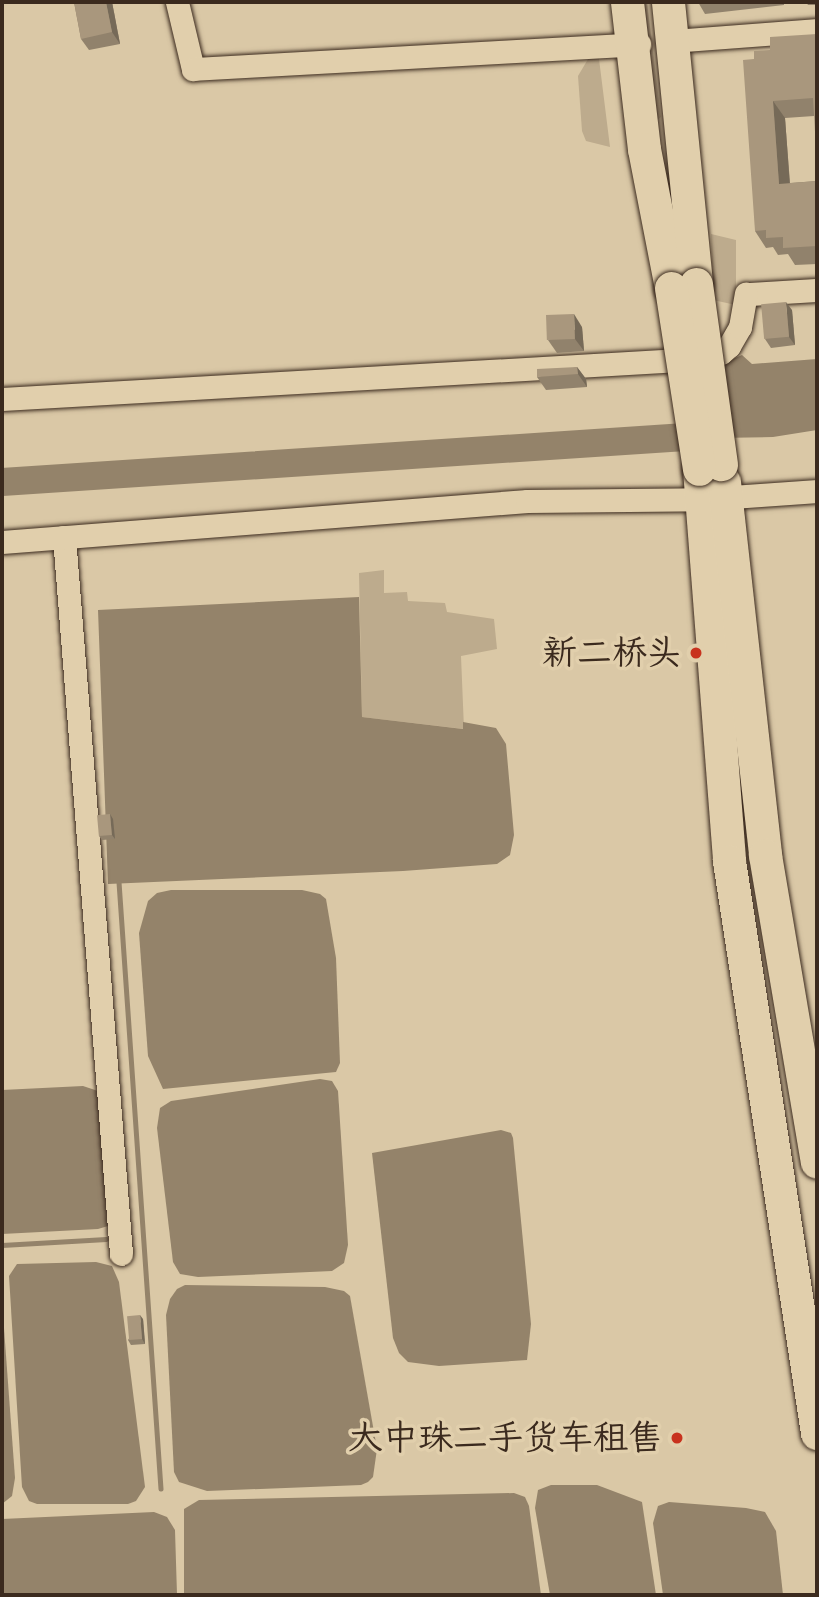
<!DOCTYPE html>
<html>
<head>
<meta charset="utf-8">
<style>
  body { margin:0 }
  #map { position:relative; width:819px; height:1597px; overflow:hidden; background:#dac8a6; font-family:Caveat,"LXGW WenKai TC",sans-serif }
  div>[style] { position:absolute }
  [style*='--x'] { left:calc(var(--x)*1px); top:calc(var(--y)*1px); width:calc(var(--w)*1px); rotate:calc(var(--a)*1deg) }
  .green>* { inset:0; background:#bdab8d }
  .water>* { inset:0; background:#94836a }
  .stream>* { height:4.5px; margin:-2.25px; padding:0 2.25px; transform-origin:2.25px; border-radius:2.25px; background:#94836a }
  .river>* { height:28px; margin:-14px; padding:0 14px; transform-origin:14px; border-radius:14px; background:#94836a }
  .roads { filter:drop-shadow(0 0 2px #3b2a1e) drop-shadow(0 0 2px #3b2a1e) }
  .minor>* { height:23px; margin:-11.5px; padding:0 11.5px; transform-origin:11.5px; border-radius:11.5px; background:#e1cfac }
  .highway>* { height:33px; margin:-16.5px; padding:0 16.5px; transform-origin:16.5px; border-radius:16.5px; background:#e1cfac }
  .bridges { filter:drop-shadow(0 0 2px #3b2a1e) drop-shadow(0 0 2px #3b2a1e) }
  .highway-bridge>* { height:33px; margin:-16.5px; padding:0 16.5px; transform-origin:16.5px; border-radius:16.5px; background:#e1cfac }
  .wall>* { inset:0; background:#91826c }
  .shaded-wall>* { inset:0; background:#766a58 }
  .building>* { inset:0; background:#a9977d; transform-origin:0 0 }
  .dots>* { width:19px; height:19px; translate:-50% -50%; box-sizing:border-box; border:4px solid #e1cfac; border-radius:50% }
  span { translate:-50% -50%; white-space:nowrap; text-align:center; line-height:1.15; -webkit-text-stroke:7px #e1cfac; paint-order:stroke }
  .poi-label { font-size:35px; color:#3b2a1e }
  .right { translate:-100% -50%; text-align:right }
  .frame { position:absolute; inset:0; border:4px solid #3b2a1e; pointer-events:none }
</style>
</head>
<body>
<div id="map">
  <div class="green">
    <div style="clip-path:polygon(635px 2px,647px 2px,661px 117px,656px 121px)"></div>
    <div style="clip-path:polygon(594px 49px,599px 59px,610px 147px,586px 141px,582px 131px,578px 76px)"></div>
    <div style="clip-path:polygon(711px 234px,736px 240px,736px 305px,713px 300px)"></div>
    <div style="clip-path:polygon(384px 570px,384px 593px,407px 592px,408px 601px,445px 603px,447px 612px,494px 619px,497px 649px,461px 656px,464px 729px,362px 717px,359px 573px)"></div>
  </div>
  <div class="water">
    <div style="clip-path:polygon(742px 355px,752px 364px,817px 359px,817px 430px,773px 437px,716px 438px,706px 371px)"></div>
    <div style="clip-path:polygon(359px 597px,362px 717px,463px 729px,463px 722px,496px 728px,506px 744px,514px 835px,510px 855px,497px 864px,403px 871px,108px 884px,98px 610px)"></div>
    <div style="clip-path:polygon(171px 890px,302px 890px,320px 894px,326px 899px,336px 958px,340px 1063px,336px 1072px,163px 1089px,148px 1056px,139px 933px,148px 901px,157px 893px)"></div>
    <div style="clip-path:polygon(320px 1079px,332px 1081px,338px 1091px,348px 1245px,344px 1263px,332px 1271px,198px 1277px,180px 1274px,173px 1262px,157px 1128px,160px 1108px,171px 1101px)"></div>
    <div style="clip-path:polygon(83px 1086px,98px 1091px,108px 1226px,98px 1229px,2px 1234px,2px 1090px)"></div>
    <div style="clip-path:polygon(501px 1130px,511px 1133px,513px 1138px,531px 1324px,527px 1360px,439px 1366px,408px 1362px,399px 1353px,393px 1338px,372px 1153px)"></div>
    <div style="clip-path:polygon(96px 1262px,112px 1266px,119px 1282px,145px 1487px,136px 1501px,128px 1504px,37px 1504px,29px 1501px,22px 1487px,9px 1276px,17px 1264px)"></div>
    <div style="clip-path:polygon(185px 1285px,325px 1287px,344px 1291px,350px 1296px,377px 1449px,373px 1477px,368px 1482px,361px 1485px,207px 1491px,179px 1482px,174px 1472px,166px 1315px,170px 1299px,177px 1289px)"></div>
    <div style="clip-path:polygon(2px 1301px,15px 1478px,12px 1496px,2px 1504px)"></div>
    <div style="clip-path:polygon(551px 1485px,597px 1485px,642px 1502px,656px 1595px,550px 1595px,535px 1508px,538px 1490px)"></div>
    <div style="clip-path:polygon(514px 1493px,525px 1497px,529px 1506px,541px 1595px,184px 1595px,184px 1509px,199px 1500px)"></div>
    <div style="clip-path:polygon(669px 1502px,746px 1508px,765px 1512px,776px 1531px,783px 1595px,663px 1595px,653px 1523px,658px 1506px)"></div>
    <div style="clip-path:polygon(154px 1512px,167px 1517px,175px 1530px,177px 1595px,2px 1595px,2px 1519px)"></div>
  </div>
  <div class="stream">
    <div style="--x:119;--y:882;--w:608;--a:86.04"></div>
    <div style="--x:2;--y:1245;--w:104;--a:-3.3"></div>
  </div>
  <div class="river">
    <div style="--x:2;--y:482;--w:715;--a:-3.77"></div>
  </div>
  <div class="roads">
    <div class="minor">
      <div style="--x:177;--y:2;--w:69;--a:76.6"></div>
      <div style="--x:193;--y:69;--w:447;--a:-3.2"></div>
      <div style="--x:672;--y:41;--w:145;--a:-4.3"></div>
      <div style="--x:749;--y:294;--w:68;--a:-3.4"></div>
      <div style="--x:2;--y:399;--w:696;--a:-3.29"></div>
      <div style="--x:697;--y:359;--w:25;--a:-14"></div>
      <div style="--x:721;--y:353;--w:11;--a:-41"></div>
      <div style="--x:729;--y:346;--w:22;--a:-60"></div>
      <div style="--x:740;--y:327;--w:34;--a:-80"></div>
      <div style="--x:64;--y:537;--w:719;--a:85.45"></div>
      <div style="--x:2;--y:542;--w:527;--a:-4.47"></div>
      <div style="--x:527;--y:501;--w:177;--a:-0.6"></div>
      <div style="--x:704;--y:499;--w:113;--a:-4"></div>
    </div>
    <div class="highway">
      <div style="--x:627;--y:2;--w:148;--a:83.4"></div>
      <div style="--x:644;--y:149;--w:142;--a:79"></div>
      <div style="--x:668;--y:2;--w:283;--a:84.3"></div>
      <div style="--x:699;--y:469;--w:393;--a:85.6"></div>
      <div style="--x:729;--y:861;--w:579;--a:81.25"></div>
      <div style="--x:724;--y:482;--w:375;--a:83.7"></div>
      <div style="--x:765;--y:855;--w:311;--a:80.4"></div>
    </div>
  </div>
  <div class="bridges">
    <div class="highway-bridge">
      <div style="--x:696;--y:284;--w:182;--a:82.1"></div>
      <div style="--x:671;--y:288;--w:183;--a:81.2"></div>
    </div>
  </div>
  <div class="wall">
    <div style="clip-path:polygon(74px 2px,112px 2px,120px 44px,89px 50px,81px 39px)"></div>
    <div style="clip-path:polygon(698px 2px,784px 2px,784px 5px,705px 14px)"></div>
    <div style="clip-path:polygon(806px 2px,817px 2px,817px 5px,808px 5px)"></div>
    <div style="clip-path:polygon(817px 34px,814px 116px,785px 118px,790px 183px,817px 181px,817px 264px,795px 265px,788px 254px,778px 255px,773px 247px,766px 248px,755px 231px,754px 59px,770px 50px)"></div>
    <div style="clip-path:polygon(792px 310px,795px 345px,771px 348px,765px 339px)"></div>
    <div style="clip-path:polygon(582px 327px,584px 351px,557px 353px,548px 340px)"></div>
    <div style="clip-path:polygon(577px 367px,586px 379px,587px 387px,546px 390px,537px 377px)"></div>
    <div style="clip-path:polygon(110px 814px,113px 819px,115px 839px,102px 840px,99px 836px)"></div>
    <div style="clip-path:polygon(143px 1319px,145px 1344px,131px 1345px,128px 1340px)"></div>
  </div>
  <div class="shaded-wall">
    <div style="clip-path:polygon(106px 2px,112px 2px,120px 44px,112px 32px)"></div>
    <div style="clip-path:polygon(773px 101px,785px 118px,791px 201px,779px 184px)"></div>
    <div style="clip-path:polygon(786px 302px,792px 310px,795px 345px,789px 337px)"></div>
    <div style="clip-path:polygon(574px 314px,582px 327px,584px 351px,575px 339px)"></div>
    <div style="clip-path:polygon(577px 367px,586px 379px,587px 387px,578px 374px)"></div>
    <div style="clip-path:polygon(110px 814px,113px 819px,115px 839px,112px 835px)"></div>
    <div style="clip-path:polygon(140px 1315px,143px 1319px,145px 1344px,142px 1339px)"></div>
  </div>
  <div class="building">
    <div style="clip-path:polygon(74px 2px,106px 2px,112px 32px,81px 39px)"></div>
    <div style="clip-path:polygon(698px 2px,717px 2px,698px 4px)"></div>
    <div style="clip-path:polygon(817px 34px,817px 166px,813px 98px,773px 101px,779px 184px,817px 181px,817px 246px,783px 248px,783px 237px,766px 238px,766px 230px,755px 231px,743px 60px,754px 59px,754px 51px,770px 50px,770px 37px)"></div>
    <div style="left:786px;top:302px;width:35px;height:25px;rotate:85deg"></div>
    <div style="left:574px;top:314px;width:25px;height:28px;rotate:88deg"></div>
    <div style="clip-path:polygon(577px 367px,578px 374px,537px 377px,537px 369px)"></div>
    <div style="left:110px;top:814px;width:21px;height:13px;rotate:85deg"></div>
    <div style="left:140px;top:1315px;width:24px;height:13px;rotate:85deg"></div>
  </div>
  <div class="dots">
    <div style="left:696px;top:653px;background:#c8321e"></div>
    <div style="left:677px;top:1438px;background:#c8321e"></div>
  </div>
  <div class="poi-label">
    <span class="right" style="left:682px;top:653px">新二桥头</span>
    <span class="right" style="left:663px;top:1438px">大中珠二手货车租售</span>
  </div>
  <div class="frame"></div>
</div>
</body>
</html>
